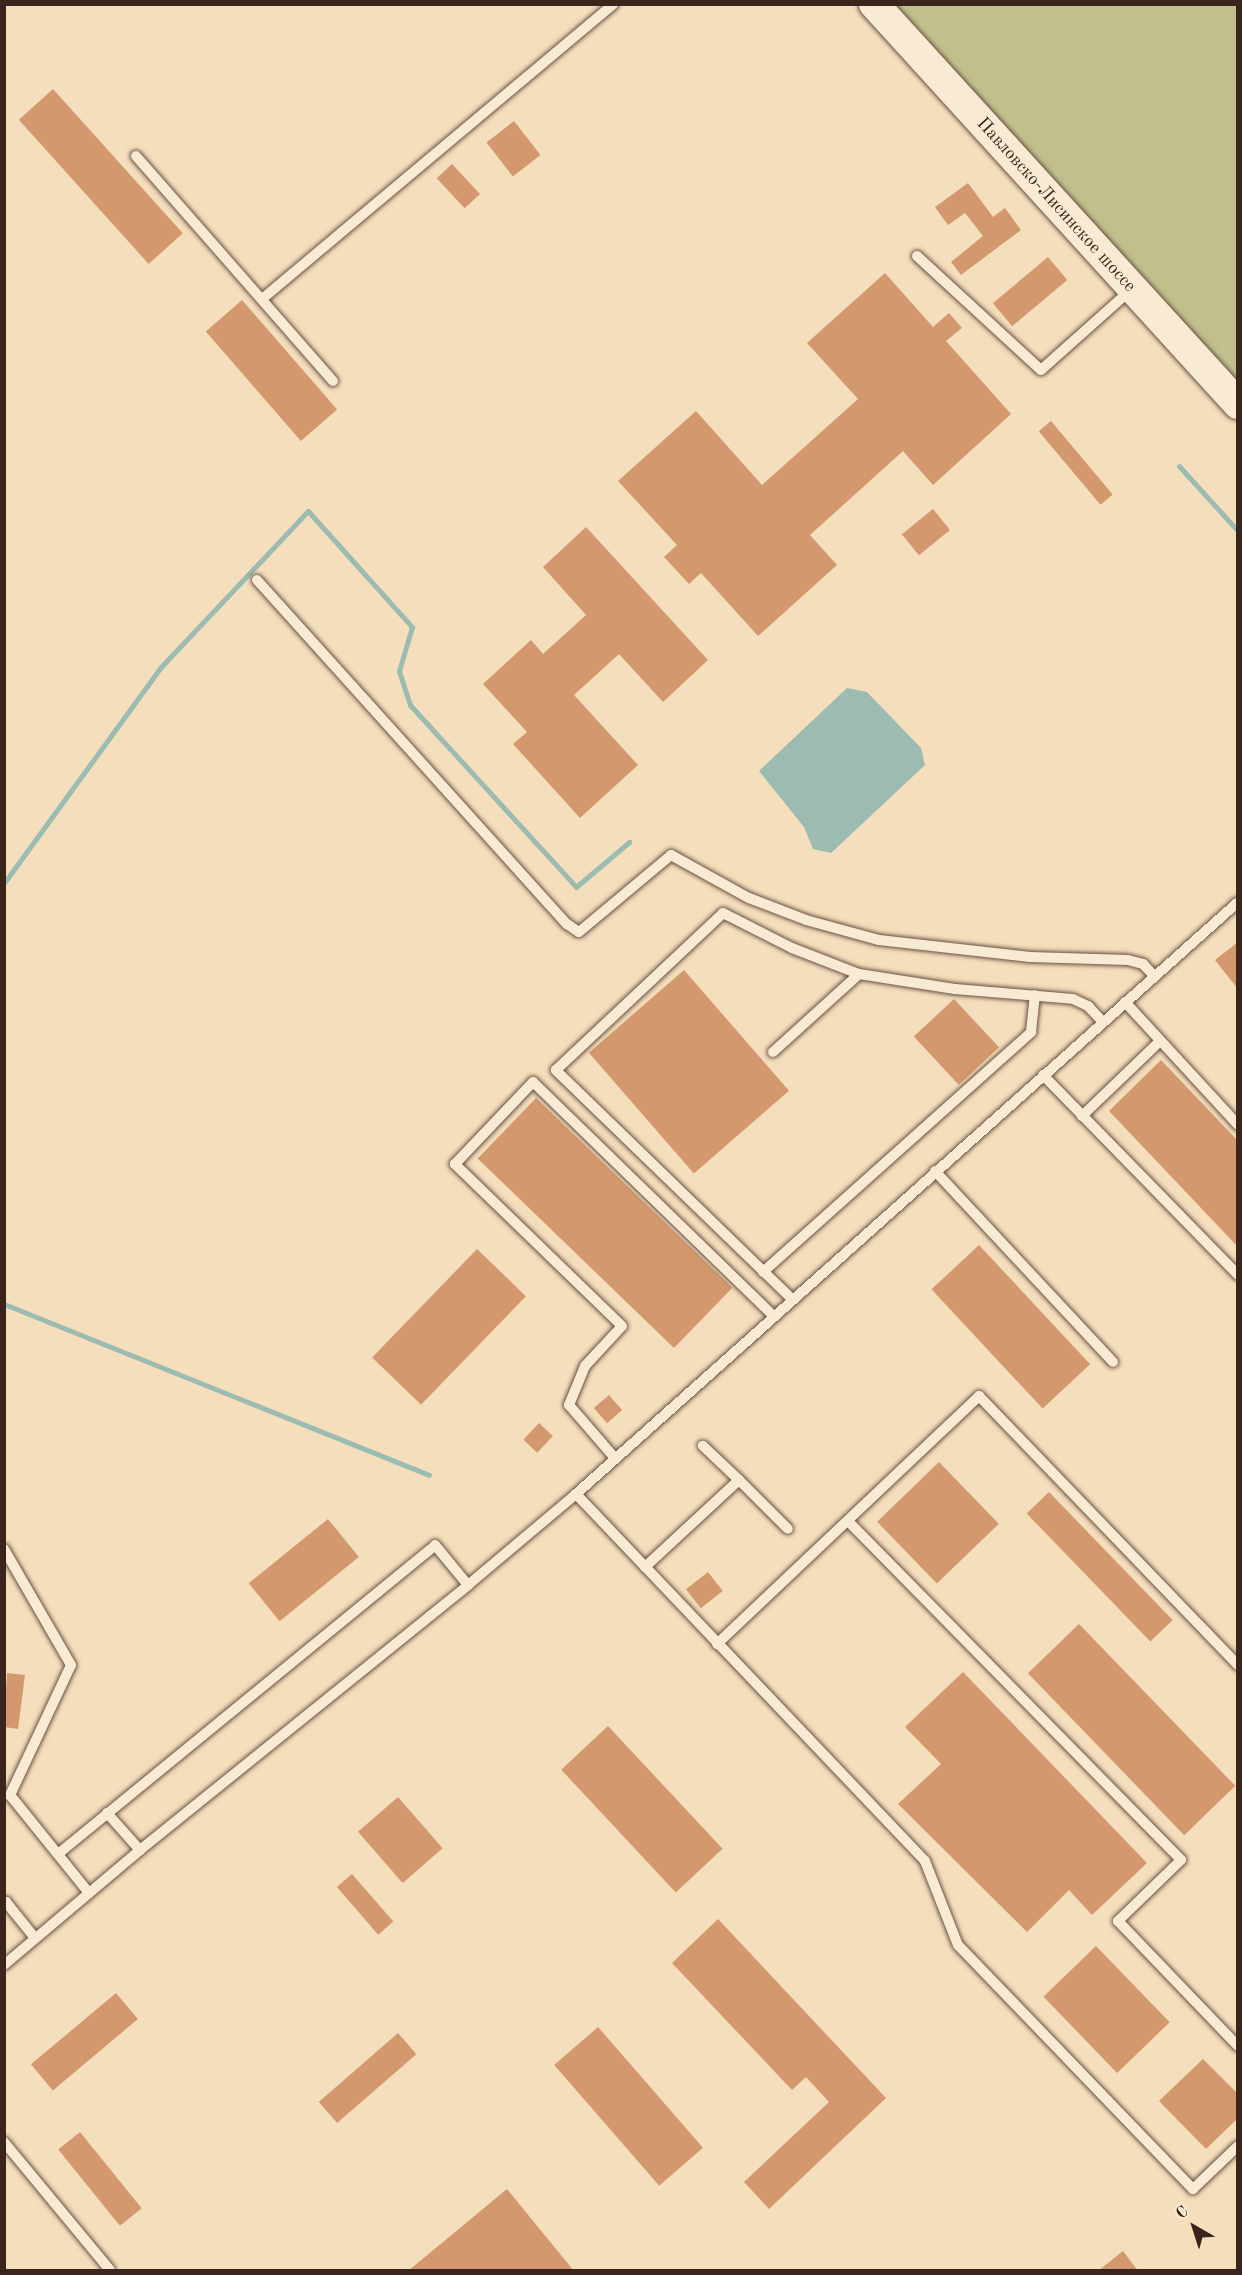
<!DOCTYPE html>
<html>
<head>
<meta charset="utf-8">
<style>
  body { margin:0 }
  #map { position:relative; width:1242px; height:2275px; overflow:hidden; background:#f5debc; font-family:"Old Standard TT",serif }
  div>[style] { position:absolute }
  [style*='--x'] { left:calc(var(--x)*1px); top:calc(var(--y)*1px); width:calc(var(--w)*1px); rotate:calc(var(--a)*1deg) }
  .green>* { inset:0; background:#c1c08d }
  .water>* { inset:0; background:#9cbcb1 }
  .stream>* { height:5px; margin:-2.5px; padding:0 2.5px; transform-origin:2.5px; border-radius:2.5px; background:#9cbcb1 }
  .building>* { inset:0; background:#d4986e; transform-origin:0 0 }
  .roads { filter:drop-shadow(0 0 2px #695243) drop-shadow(0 0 2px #695243) }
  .lane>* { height:10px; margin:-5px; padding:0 5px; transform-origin:5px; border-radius:5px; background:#f8ead3 }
  .secondary>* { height:30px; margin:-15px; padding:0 15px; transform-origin:15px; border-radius:15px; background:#f8ead3 }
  span { translate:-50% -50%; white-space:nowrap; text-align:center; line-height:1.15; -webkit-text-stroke:4.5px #f8ead3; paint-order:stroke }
  .street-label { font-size:18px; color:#3a241b }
  .frame { position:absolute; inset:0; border:6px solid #3a241b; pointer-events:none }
  .north { position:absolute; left:1164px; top:2197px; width:60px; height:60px; -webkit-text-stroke:4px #f8ead3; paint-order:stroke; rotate:321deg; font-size:16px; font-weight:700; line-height:24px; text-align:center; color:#3a241b }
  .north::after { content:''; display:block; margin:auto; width:21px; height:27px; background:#3a241b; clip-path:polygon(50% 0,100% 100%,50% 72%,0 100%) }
</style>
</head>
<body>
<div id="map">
  <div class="green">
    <div style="clip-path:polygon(896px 5px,1237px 5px,1237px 382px)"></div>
  </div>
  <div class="water">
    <div style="clip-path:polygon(847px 688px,867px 692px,921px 748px,925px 765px,831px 853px,813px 849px,804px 827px,759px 771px)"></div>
  </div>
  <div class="stream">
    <div style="--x:1179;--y:466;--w:88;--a:47.8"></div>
    <div style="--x:4;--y:883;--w:266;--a:-54"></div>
    <div style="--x:160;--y:668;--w:216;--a:-46.7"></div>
    <div style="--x:308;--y:511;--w:156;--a:48.1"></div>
    <div style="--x:412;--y:627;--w:46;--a:106.5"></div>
    <div style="--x:399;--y:671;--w:36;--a:72"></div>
    <div style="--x:410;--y:705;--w:246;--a:47.6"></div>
    <div style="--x:576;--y:887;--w:70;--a:-40.3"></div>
    <div style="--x:4;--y:1304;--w:458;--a:21.9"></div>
  </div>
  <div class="building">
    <div style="left:53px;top:89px;width:194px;height:46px;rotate:48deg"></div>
    <div style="left:514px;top:121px;width:43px;height:35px;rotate:52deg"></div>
    <div style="left:452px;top:164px;width:41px;height:21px;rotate:47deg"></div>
    <div style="clip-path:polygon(968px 183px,993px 217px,1005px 208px,1021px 230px,961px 275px,951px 262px,983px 236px,965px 213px,948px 225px,935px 207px)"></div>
    <div style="left:1048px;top:257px;width:30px;height:72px;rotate:50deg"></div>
    <div style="clip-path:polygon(885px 273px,933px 327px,949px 313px,962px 328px,946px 341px,1011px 414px,933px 485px,903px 451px,810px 535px,837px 565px,758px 636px,701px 573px,689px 584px,664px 557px,677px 545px,618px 481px,696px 411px,762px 485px,858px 399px,807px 343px)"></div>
    <div style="left:242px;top:300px;width:145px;height:48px;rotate:49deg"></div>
    <div style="left:1051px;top:421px;width:96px;height:16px;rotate:50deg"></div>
    <div style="left:933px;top:509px;width:27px;height:40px;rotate:51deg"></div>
    <div style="clip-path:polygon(586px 527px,708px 660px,663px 702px,619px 654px,574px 695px,638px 765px,580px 818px,513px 744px,527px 732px,483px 684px,531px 640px,543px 654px,586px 615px,543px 567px)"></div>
    <div style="clip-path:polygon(1238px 942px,1238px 989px,1215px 960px)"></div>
    <div style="left:684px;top:970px;width:160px;height:126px;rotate:49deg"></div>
    <div style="left:954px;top:999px;width:66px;height:55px;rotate:47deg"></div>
    <div style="clip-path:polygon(1161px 1060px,1238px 1141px,1238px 1247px,1109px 1111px)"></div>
    <div style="left:536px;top:1098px;width:273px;height:84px;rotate:44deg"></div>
    <div style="left:979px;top:1245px;width:163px;height:65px;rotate:47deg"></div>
    <div style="left:477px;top:1249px;width:68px;height:151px;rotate:44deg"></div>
    <div style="left:609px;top:1395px;width:20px;height:20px;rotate:49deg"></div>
    <div style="left:539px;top:1423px;width:19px;height:23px;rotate:43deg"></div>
    <div style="left:939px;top:1462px;width:86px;height:86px;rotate:46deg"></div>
    <div style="left:1049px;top:1492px;width:178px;height:31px;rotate:46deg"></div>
    <div style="left:328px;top:1519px;width:49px;height:102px;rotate:51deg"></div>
    <div style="left:708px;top:1572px;width:24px;height:28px;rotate:52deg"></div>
    <div style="left:1079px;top:1624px;width:225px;height:71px;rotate:46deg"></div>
    <div style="clip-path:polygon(963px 1672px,1147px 1863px,1092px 1915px,1069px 1890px,1027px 1932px,898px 1804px,941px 1764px,905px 1727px)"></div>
    <div style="clip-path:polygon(7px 1673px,25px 1675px,18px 1729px,4px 1727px)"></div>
    <div style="left:608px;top:1726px;width:168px;height:64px;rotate:47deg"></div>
    <div style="left:398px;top:1797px;width:68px;height:53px;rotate:49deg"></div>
    <div style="left:352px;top:1874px;width:63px;height:20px;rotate:49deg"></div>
    <div style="clip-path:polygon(718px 1919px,886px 2098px,769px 2209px,744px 2182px,829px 2102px,806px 2077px,792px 2090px,672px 1963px)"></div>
    <div style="left:1096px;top:1946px;width:106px;height:73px;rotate:46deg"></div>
    <div style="left:116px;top:1993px;width:34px;height:111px;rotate:50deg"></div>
    <div style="left:598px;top:2027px;width:160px;height:58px;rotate:49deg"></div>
    <div style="left:398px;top:2033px;width:28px;height:105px;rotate:49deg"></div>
    <div style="clip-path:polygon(1203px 2059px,1238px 2094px,1238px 2118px,1206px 2149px,1159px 2101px)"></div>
    <div style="left:80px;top:2132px;width:98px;height:28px;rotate:51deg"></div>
    <div style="clip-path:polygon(507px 2189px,574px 2271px,408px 2271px)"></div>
    <div style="clip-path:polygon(1123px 2251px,1138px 2271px,1098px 2271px)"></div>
  </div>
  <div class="roads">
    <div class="lane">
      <div style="--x:136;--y:156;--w:299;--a:48.8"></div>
      <div style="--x:917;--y:256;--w:168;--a:42.6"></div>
      <div style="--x:1041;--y:370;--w:122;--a:-41.7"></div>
      <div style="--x:262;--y:299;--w:459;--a:-40"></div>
      <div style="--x:257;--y:580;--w:463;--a:48"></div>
      <div style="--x:567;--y:924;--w:14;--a:34"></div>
      <div style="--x:579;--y:932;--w:120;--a:-39.9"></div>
      <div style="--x:671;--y:855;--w:89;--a:28.9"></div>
      <div style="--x:749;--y:898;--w:61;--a:21.1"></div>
      <div style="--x:806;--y:920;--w:76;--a:15.3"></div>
      <div style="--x:879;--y:940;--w:152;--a:6.4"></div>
      <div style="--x:1030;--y:957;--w:98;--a:1.8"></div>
      <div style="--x:1128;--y:960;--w:16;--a:15"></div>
      <div style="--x:1143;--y:964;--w:16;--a:47"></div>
      <div style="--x:1125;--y:1002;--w:167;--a:47.4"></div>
      <div style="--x:773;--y:1052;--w:116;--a:-42.2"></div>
      <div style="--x:1043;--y:1075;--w:279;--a:45.7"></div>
      <div style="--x:1082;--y:1116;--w:107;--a:-43.9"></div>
      <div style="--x:935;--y:1171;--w:261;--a:47"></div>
      <div style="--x:763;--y:1272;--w:360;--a:-41.8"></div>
      <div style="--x:1031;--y:1032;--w:37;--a:-84"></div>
      <div style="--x:792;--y:1299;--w:329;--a:-135.9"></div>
      <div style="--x:556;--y:1070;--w:229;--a:-43.2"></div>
      <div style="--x:723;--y:913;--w:77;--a:26.9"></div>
      <div style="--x:792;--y:948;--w:72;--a:21.2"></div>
      <div style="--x:859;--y:974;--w:97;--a:8.9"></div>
      <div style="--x:955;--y:989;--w:118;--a:4.8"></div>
      <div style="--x:1073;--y:999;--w:17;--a:25"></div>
      <div style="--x:1088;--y:1006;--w:22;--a:47"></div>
      <div style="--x:614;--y:1457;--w:69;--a:-130.9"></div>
      <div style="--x:569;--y:1405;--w:42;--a:-67.7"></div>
      <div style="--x:585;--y:1366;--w:54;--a:-47.2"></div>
      <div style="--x:622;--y:1326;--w:233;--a:-135.9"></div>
      <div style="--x:455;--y:1164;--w:113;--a:-46.4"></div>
      <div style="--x:533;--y:1082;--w:336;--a:44.2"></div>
      <div style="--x:739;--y:1480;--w:69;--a:45"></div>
      <div style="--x:576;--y:1494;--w:506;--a:46.44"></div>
      <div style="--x:925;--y:1861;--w:90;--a:68.6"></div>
      <div style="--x:958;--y:1945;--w:339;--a:46.1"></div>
      <div style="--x:1193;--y:2189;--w:62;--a:-43.7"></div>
      <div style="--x:848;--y:1521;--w:475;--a:45.5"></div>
      <div style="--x:1181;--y:1860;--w:88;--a:135.9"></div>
      <div style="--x:1118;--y:1921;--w:173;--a:46.2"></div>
      <div style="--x:4;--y:1549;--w:134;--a:60"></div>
      <div style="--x:71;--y:1665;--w:144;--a:115.1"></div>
      <div style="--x:10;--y:1795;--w:126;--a:51.1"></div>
      <div style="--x:645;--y:1567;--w:128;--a:-42.8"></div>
      <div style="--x:739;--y:1480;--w:50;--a:-136.6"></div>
      <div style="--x:717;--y:1644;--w:361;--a:-43.4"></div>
      <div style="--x:979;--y:1396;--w:373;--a:46.1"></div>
      <div style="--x:107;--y:1813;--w:50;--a:48.3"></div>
      <div style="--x:58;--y:1854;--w:487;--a:-39.3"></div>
      <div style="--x:435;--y:1545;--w:52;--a:50.5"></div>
      <div style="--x:4;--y:1904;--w:3;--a:-45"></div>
      <div style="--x:6;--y:1902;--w:46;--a:51.1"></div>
      <div style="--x:4;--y:1965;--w:178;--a:-40.2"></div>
      <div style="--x:140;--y:1850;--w:422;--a:-38.9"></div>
      <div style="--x:468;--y:1585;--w:141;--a:-40.1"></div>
      <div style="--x:576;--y:1494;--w:888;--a:-41.8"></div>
      <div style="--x:4;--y:2142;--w:166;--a:50.4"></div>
    </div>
    <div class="secondary">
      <div style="--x:874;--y:4;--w:541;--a:47.7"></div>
    </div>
  </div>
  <div class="street-label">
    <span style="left:1056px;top:205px;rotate:48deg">Павловско-Лисинское шоссе</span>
  </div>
  <div class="frame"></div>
  <div class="north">С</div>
</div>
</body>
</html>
